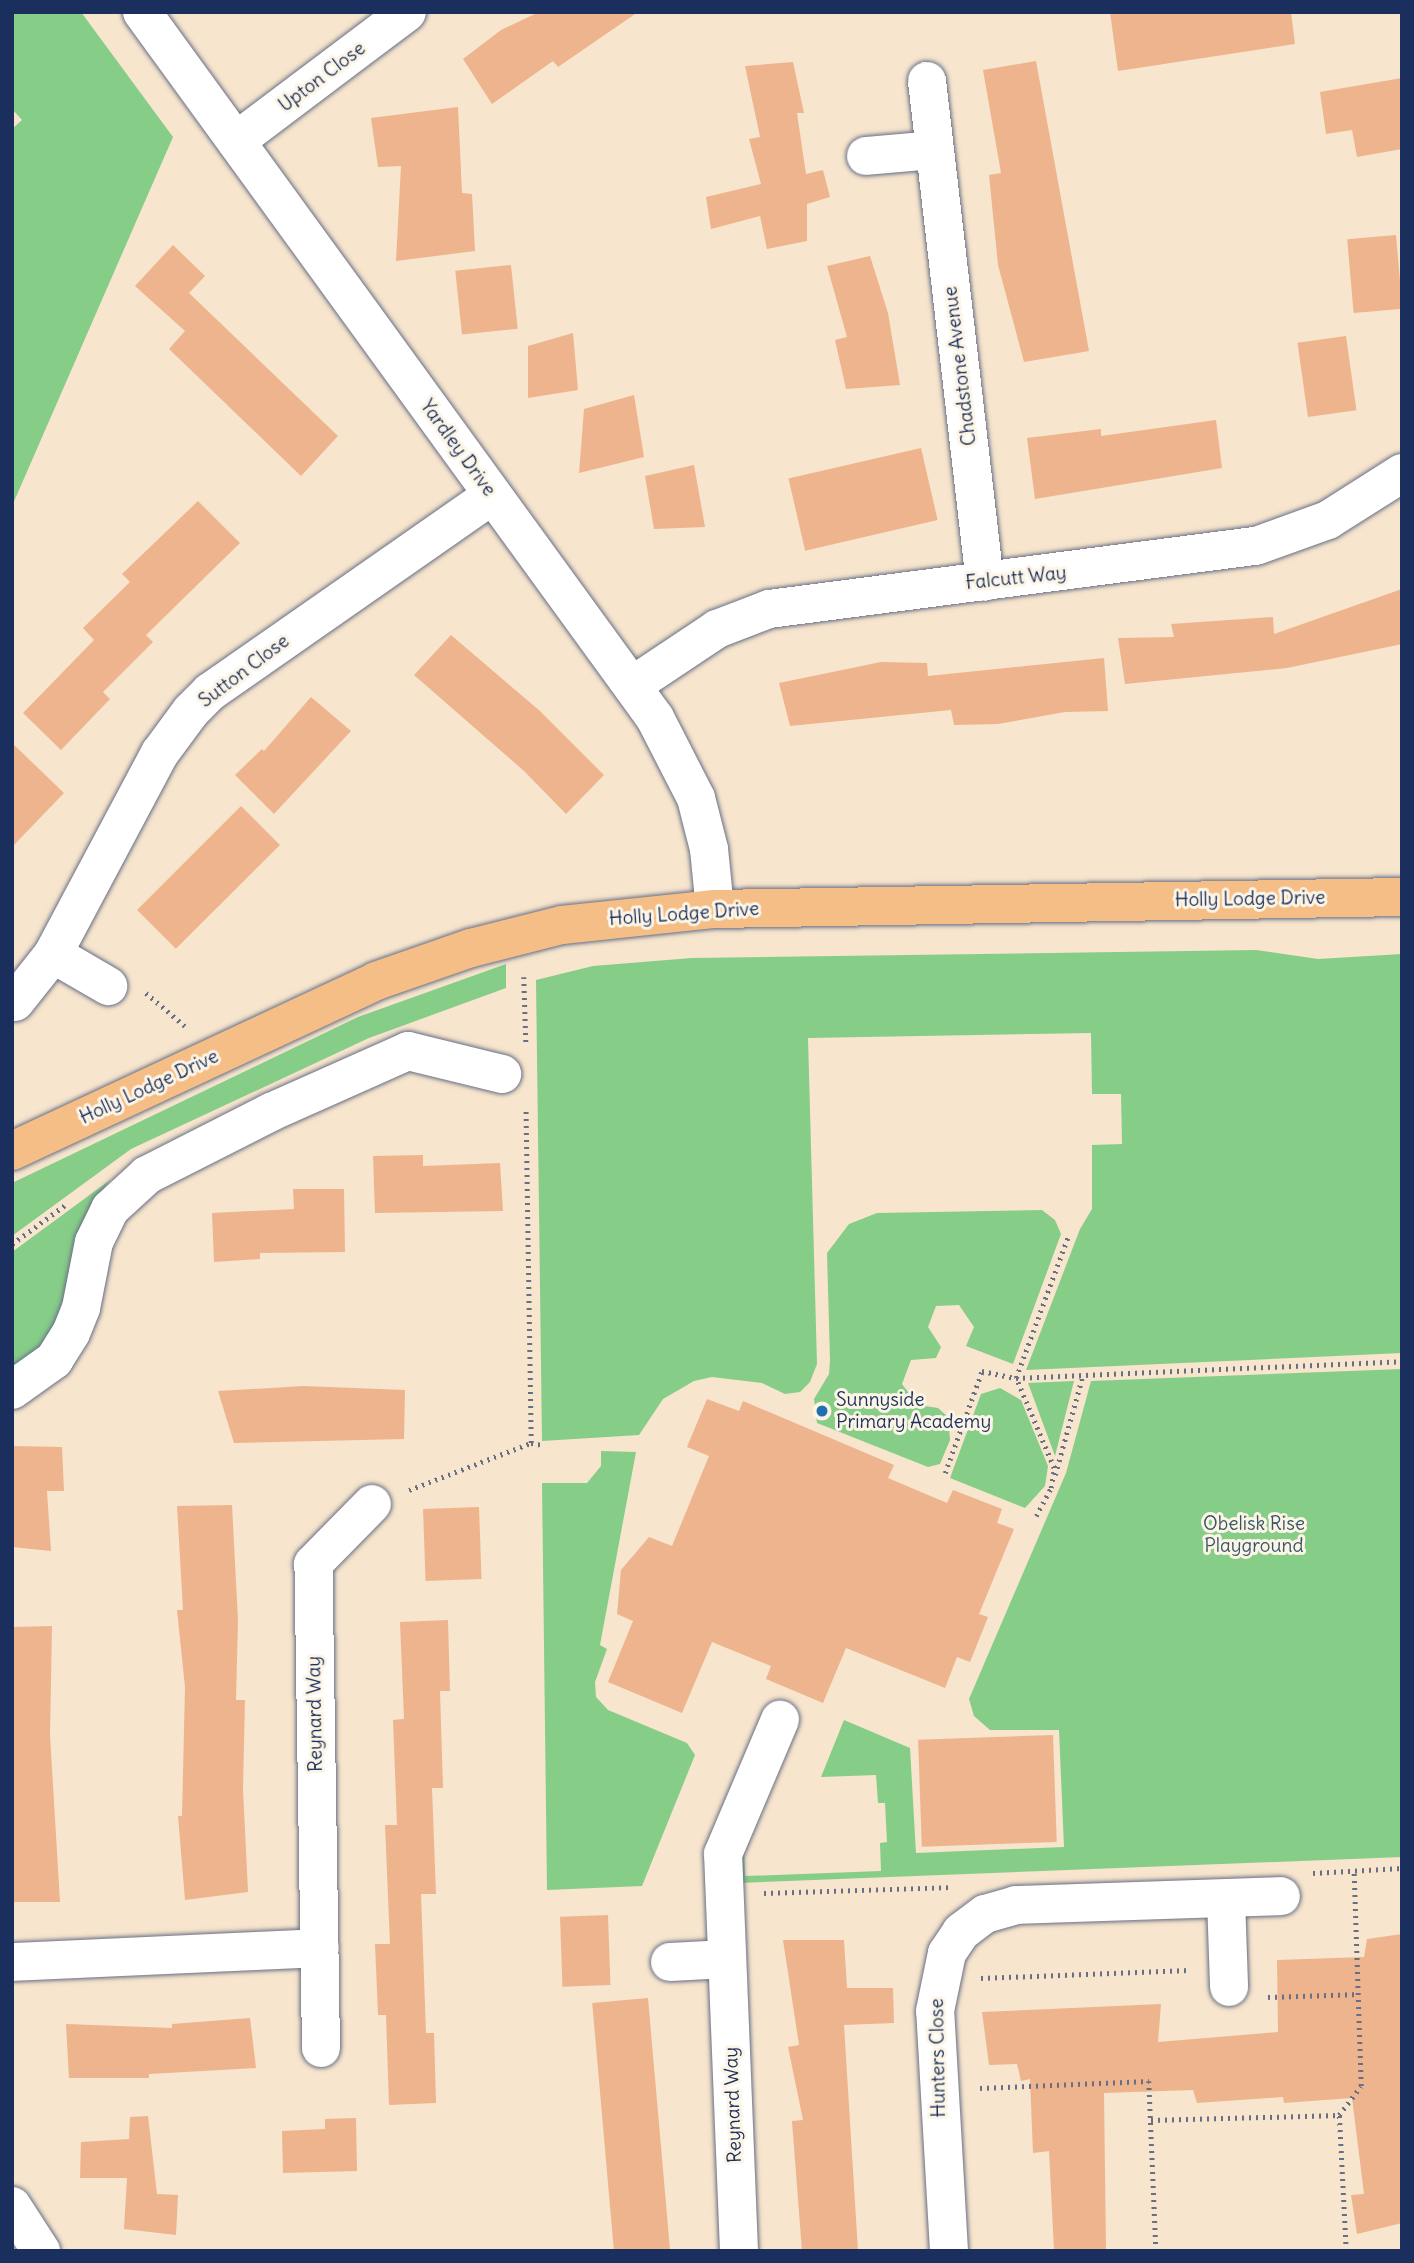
<!DOCTYPE html>
<html>
<head>
<meta charset="utf-8">
<style>
  body { margin:0 }
  #map { position:relative; width:1414px; height:2263px; overflow:hidden; background:#f7e5cd; font-family:Delius,sans-serif }
  div>[style] { position:absolute }
  [style*='--x'] { left:calc(var(--x)*1px); top:calc(var(--y)*1px); width:calc(var(--w)*1px); rotate:calc(var(--a)*1deg) }
  .green>* { inset:0; background:#86cd88 }
  .building>* { inset:0; background:#eeb48e; transform-origin:0 0 }
  .path>* { height:4.5px; margin-top:-2.25px; transform-origin:0; background:repeating-linear-gradient(90deg,#686f85 0 2px,transparent 0 7px) }
  .roads { filter:drop-shadow(0 0 2px #686f85) drop-shadow(0 0 2px #686f85) }
  .minor>* { height:38px; margin:-19px; padding:0 19px; transform-origin:19px; border-radius:19px; background:#fff }
  .major>* { height:38px; margin:-19px; padding:0 19px; transform-origin:19px; border-radius:19px; background:#f6be87 }
  .dots>* { width:19px; height:19px; translate:-50% -50%; box-sizing:border-box; border:4px solid #fcf5e5; border-radius:50% }
  span { translate:-50% -50%; white-space:nowrap; text-align:center; line-height:1.15; -webkit-text-stroke:6px #fcf5e5; paint-order:stroke }
  .street-label { font-size:19px; color:#1b2f5e }
  .poi-label { font-size:19px; color:#1b2f5e }
  .left { translate:0 -50%; text-align:left }
  .park-label { font-size:19px; color:#365668 }
  .frame { position:absolute; inset:0; border:14px solid #1b2f5e; pointer-events:none }
</style>
</head>
<body>
<div id="map">
  <div class="green">
    <div style="clip-path:polygon(12px 12px,81px 12px,173px 137px,12px 506px,12px 129px,22px 120px,12px 109px)"></div>
    <div style="clip-path:polygon(1256px 950px,1318px 959px,1402px 954px,1402px 1353px,1026px 1370px,1080px 1229px,1092px 1209px,1092px 1145px,1122px 1144px,1121px 1094px,1092px 1094px,1091px 1033px,808px 1038px,817px 1364px,810px 1382px,800px 1392px,785px 1394px,762px 1383px,712px 1377px,694px 1381px,663px 1399px,639px 1435px,542px 1441px,536px 980px,593px 966px,692px 958px)"></div>
    <div style="clip-path:polygon(506px 964px,506px 988px,369px 1038px,131px 1149px,12px 1236px,12px 1183px,358px 1017px)"></div>
    <div style="clip-path:polygon(110px 1180px,93px 1203px,57px 1321px,43px 1346px,12px 1370px,12px 1252px)"></div>
    <div style="clip-path:polygon(1042px 1210px,1055px 1220px,1061px 1234px,1013px 1364px,966px 1346px,974px 1327px,959px 1305px,936px 1306px,928px 1327px,941px 1347px,936px 1358px,911px 1360px,902px 1384px,918px 1405px,938px 1408px,948px 1417px,950px 1440px,940px 1464px,928px 1467px,817px 1423px,814px 1399px,829px 1374px,830px 1360px,827px 1253px,849px 1224px,877px 1213px)"></div>
    <div style="clip-path:polygon(1402px 1369px,1402px 1857px,737px 1883px,744px 1847px,745px 1876px,881px 1871px,880px 1843px,887px 1842px,885px 1803px,878px 1803px,876px 1775px,821px 1777px,844px 1720px,910px 1748px,916px 1853px,1064px 1847px,1059px 1730px,990px 1730px,974px 1716px,969px 1699px,1066px 1473px,1091px 1381px)"></div>
    <div style="clip-path:polygon(1074px 1381px,1055px 1456px,1028px 1383px)"></div>
    <div style="clip-path:polygon(1000px 1388px,1021px 1400px,1048px 1466px,1045px 1486px,1025px 1508px,950px 1478px,981px 1394px)"></div>
    <div style="clip-path:polygon(601px 1451px,636px 1452px,600px 1645px,607px 1649px,595px 1682px,596px 1697px,608px 1710px,687px 1743px,695px 1755px,642px 1886px,547px 1890px,542px 1483px,587px 1483px,601px 1466px)"></div>
  </div>
  <div class="building">
    <div style="clip-path:polygon(539px 12px,638px 12px,558px 67px,553px 61px,492px 104px,463px 59px,501px 30px)"></div>
    <div style="clip-path:polygon(1110px 12px,1291px 12px,1295px 44px,1118px 71px)"></div>
    <div style="clip-path:polygon(1036px 61px,1089px 351px,1024px 362px,998px 265px,989px 175px,1001px 173px,983px 70px)"></div>
    <div style="clip-path:polygon(793px 62px,804px 113px,797px 113px,806px 174px,823px 170px,830px 197px,807px 204px,807px 241px,767px 249px,760px 216px,711px 229px,706px 197px,761px 184px,749px 139px,760px 137px,745px 66px)"></div>
    <div style="clip-path:polygon(1402px 78px,1402px 149px,1357px 157px,1352px 130px,1326px 134px,1320px 92px)"></div>
    <div style="clip-path:polygon(458px 107px,462px 193px,472px 194px,475px 251px,396px 261px,401px 166px,378px 167px,371px 118px)"></div>
    <div style="left:1396px;top:235px;width:74px;height:49px;rotate:85deg"></div>
    <div style="clip-path:polygon(173px 245px,205px 276px,189px 293px,338px 436px,301px 476px,169px 349px,185px 331px,135px 286px)"></div>
    <div style="clip-path:polygon(870px 256px,888px 313px,900px 385px,846px 389px,835px 340px,847px 337px,827px 266px)"></div>
    <div style="left:511px;top:265px;width:64px;height:56px;rotate:84deg"></div>
    <div style="clip-path:polygon(573px 333px,578px 390px,528px 398px,528px 346px)"></div>
    <div style="left:1346px;top:336px;width:75px;height:49px;rotate:82deg"></div>
    <div style="clip-path:polygon(634px 395px,644px 457px,579px 473px,584px 409px)"></div>
    <div style="clip-path:polygon(1216px 420px,1222px 468px,1035px 499px,1027px 438px,1101px 429px,1101px 436px)"></div>
    <div style="left:921px;top:448px;width:74px;height:136px;rotate:77deg"></div>
    <div style="clip-path:polygon(694px 465px,705px 527px,654px 529px,645px 476px)"></div>
    <div style="clip-path:polygon(198px 501px,240px 543px,146px 635px,153px 642px,103px 692px,110px 699px,61px 750px,23px 713px,94px 640px,83px 628px,130px 582px,122px 574px)"></div>
    <div style="clip-path:polygon(1402px 589px,1402px 644px,1287px 668px,1125px 684px,1118px 638px,1174px 637px,1171px 624px,1273px 617px,1274px 634px)"></div>
    <div style="clip-path:polygon(451px 635px,540px 711px,604px 775px,566px 814px,524px 771px,414px 675px)"></div>
    <div style="clip-path:polygon(1104px 658px,1108px 711px,1065px 712px,998px 724px,954px 725px,951px 710px,790px 726px,779px 683px,881px 662px,927px 663px,928px 676px)"></div>
    <div style="clip-path:polygon(311px 697px,351px 731px,274px 814px,235px 775px,262px 749px,264px 751px)"></div>
    <div style="clip-path:polygon(12px 743px,64px 793px,12px 847px)"></div>
    <div style="left:241px;top:806px;width:55px;height:147px;rotate:45deg"></div>
    <div style="clip-path:polygon(423px 1155px,423px 1166px,500px 1163px,503px 1211px,375px 1213px,373px 1156px)"></div>
    <div style="clip-path:polygon(293px 1189px,344px 1189px,345px 1252px,260px 1253px,260px 1259px,214px 1262px,212px 1213px,294px 1209px)"></div>
    <div style="clip-path:polygon(303px 1386px,405px 1390px,404px 1439px,234px 1443px,218px 1391px)"></div>
    <div style="clip-path:polygon(707px 1399px,739px 1411px,743px 1401px,894px 1465px,888px 1478px,947px 1503px,953px 1490px,1002px 1509px,997px 1523px,1014px 1529px,979px 1614px,988px 1617px,970px 1662px,957px 1657px,945px 1688px,846px 1648px,823px 1703px,766px 1679px,771px 1666px,712px 1642px,682px 1713px,608px 1682px,633px 1621px,617px 1614px,621px 1570px,649px 1537px,672px 1546px,709px 1456px,687px 1447px)"></div>
    <div style="clip-path:polygon(12px 1446px,62px 1447px,64px 1491px,47px 1491px,51px 1551px,12px 1547px)"></div>
    <div style="clip-path:polygon(232px 1505px,238px 1620px,236px 1700px,245px 1700px,243px 1789px,248px 1892px,185px 1900px,178px 1816px,182px 1816px,185px 1687px,177px 1610px,183px 1610px,177px 1506px)"></div>
    <div style="left:479px;top:1507px;width:72px;height:56px;rotate:88deg"></div>
    <div style="clip-path:polygon(448px 1620px,450px 1691px,440px 1691px,443px 1788px,432px 1788px,436px 1894px,421px 1894px,426px 2033px,434px 2033px,436px 2103px,389px 2105px,386px 2015px,378px 2015px,375px 1944px,390px 1944px,385px 1825px,397px 1825px,393px 1720px,404px 1719px,400px 1622px)"></div>
    <div style="clip-path:polygon(52px 1626px,50px 1735px,60px 1902px,12px 1902px,12px 1627px)"></div>
    <div style="left:1053px;top:1735px;width:107px;height:135px;rotate:88deg"></div>
    <div style="left:608px;top:1915px;width:70px;height:48px;rotate:88deg"></div>
    <div style="clip-path:polygon(1402px 1934px,1402px 2223px,1357px 2234px,1351px 2195px,1364px 2194px,1352px 2098px,1284px 2103px,1283px 2097px,1197px 2103px,1193px 2090px,1104px 2093px,1106px 2251px,1054px 2251px,1049px 2151px,1033px 2153px,1030px 2079px,1021px 2081px,1017px 2064px,989px 2065px,982px 2012px,1161px 2004px,1158px 2042px,1278px 2032px,1277px 1960px,1364px 1957px,1367px 1939px)"></div>
    <div style="clip-path:polygon(783px 1940px,844px 1940px,847px 1988px,893px 1988px,894px 2023px,844px 2025px,858px 2251px,802px 2251px,792px 2121px,803px 2120px,788px 2047px,799px 2045px)"></div>
    <div style="left:648px;top:1998px;width:254px;height:56px;rotate:85deg"></div>
    <div style="clip-path:polygon(250px 2018px,256px 2068px,149px 2074px,149px 2078px,69px 2078px,66px 2024px,172px 2028px,172px 2024px)"></div>
    <div style="clip-path:polygon(148px 2116px,157px 2194px,178px 2195px,176px 2235px,124px 2229px,127px 2178px,80px 2178px,81px 2142px,129px 2139px,130px 2117px)"></div>
    <div style="clip-path:polygon(356px 2118px,357px 2171px,283px 2173px,282px 2131px,325px 2129px,325px 2119px)"></div>
  </div>
  <div class="path">
    <div style="--x:524;--y:977;--w:65;--a:88.2"></div>
    <div style="--x:146;--y:993;--w:51;--a:40.2"></div>
    <div style="--x:12;--y:1244;--w:66;--a:-36.3"></div>
    <div style="--x:531;--y:1443;--w:11;--a:10"></div>
    <div style="--x:945;--y:1473;--w:109;--a:-70.1"></div>
    <div style="--x:982;--y:1371;--w:35;--a:12"></div>
    <div style="--x:1016;--y:1378;--w:386;--a:-2.5"></div>
    <div style="--x:1055;--y:1475;--w:104;--a:-74.4"></div>
    <div style="--x:409;--y:1490;--w:131;--a:-21.1"></div>
    <div style="--x:531;--y:1443;--w:336;--a:-90.9"></div>
    <div style="--x:1036;--y:1516;--w:32;--a:-62"></div>
    <div style="--x:1051;--y:1488;--w:20;--a:-81"></div>
    <div style="--x:1054;--y:1468;--w:98;--a:-112.9"></div>
    <div style="--x:1016;--y:1378;--w:150;--a:-69.8"></div>
    <div style="--x:1313;--y:1873;--w:89;--a:-3.2"></div>
    <div style="--x:764;--y:1893;--w:187;--a:-1.8"></div>
    <div style="--x:981;--y:1978;--w:208;--a:-2.2"></div>
    <div style="--x:1268;--y:1997;--w:91;--a:-1.9"></div>
    <div style="--x:980;--y:2088;--w:169;--a:-2.4"></div>
    <div style="--x:1149;--y:2081;--w:170;--a:87.6"></div>
    <div style="--x:1151;--y:2120;--w:188;--a:-1.5"></div>
    <div style="--x:1346;--y:2251;--w:136;--a:-92.9"></div>
    <div style="--x:1339;--y:2115;--w:36;--a:-53"></div>
    <div style="--x:1361;--y:2086;--w:216;--a:-91.9"></div>
  </div>
  <div class="roads">
    <div class="minor">
      <div style="--x:142;--y:12;--w:873;--a:54"></div>
      <div style="--x:655;--y:718;--w:90;--a:62.9"></div>
      <div style="--x:696;--y:798;--w:53;--a:75.7"></div>
      <div style="--x:709;--y:849;--w:60;--a:84.3"></div>
      <div style="--x:927;--y:81;--w:504;--a:83.4"></div>
      <div style="--x:236;--y:141;--w:214;--a:-37"></div>
      <div style="--x:866;--y:156;--w:68;--a:-5"></div>
      <div style="--x:633;--y:685;--w:101;--a:-33.7"></div>
      <div style="--x:717;--y:629;--w:56;--a:-21"></div>
      <div style="--x:769;--y:609;--w:491;--a:-7.4"></div>
      <div style="--x:1256;--y:546;--w:77;--a:-19.9"></div>
      <div style="--x:1328;--y:520;--w:88;--a:-32.4"></div>
      <div style="--x:53;--y:954;--w:64;--a:30.2"></div>
      <div style="--x:15;--y:1002;--w:61;--a:-51.6"></div>
      <div style="--x:53;--y:954;--w:228;--a:-62"></div>
      <div style="--x:160;--y:753;--w:52;--a:-53.6"></div>
      <div style="--x:191;--y:711;--w:27;--a:-45"></div>
      <div style="--x:210;--y:692;--w:344;--a:-34.9"></div>
      <div style="--x:12;--y:1390;--w:52;--a:-35.5"></div>
      <div style="--x:54;--y:1360;--w:32;--a:-58"></div>
      <div style="--x:71;--y:1333;--w:27;--a:-68"></div>
      <div style="--x:81;--y:1308;--w:67;--a:-78.9"></div>
      <div style="--x:94;--y:1242;--w:37;--a:-64"></div>
      <div style="--x:110;--y:1209;--w:50;--a:-42.6"></div>
      <div style="--x:147;--y:1175;--w:139;--a:-26.9"></div>
      <div style="--x:271;--y:1112;--w:150;--a:-24"></div>
      <div style="--x:408;--y:1051;--w:97;--a:13.7"></div>
      <div style="--x:1226;--y:1899;--w:88;--a:88"></div>
      <div style="--x:12;--y:1962;--w:308;--a:-2.6"></div>
      <div style="--x:670;--y:1962;--w:57;--a:-3"></div>
      <div style="--x:321;--y:2048;--w:484;--a:-90.9"></div>
      <div style="--x:313;--y:1564;--w:84;--a:-45.5"></div>
      <div style="--x:12;--y:2206;--w:54;--a:57.2"></div>
      <div style="--x:739;--y:2251;--w:397;--a:-92.3"></div>
      <div style="--x:723;--y:1854;--w:146;--a:-67"></div>
      <div style="--x:949;--y:2251;--w:240;--a:-93.3"></div>
      <div style="--x:935;--y:2011;--w:59;--a:-78.3"></div>
      <div style="--x:947;--y:1953;--w:25;--a:-56"></div>
      <div style="--x:961;--y:1932;--w:30;--a:-37"></div>
      <div style="--x:985;--y:1914;--w:32;--a:-16"></div>
      <div style="--x:1016;--y:1905;--w:265;--a:-1.9"></div>
    </div>
    <div class="major">
      <div style="--x:12;--y:1151;--w:402;--a:-25"></div>
      <div style="--x:376;--y:981;--w:101;--a:-19.2"></div>
      <div style="--x:471;--y:948;--w:94;--a:-14.2"></div>
      <div style="--x:562;--y:925;--w:154;--a:-6"></div>
      <div style="--x:715;--y:909;--w:687;--a:-1"></div>
    </div>
  </div>
  <div class="dots">
    <div style="left:822px;top:1411px;background:#1f6fb2"></div>
  </div>
  <div class="street-label">
    <span style="left:322px;top:77px;rotate:-37deg">Upton Close</span>
    <span style="left:960px;top:366px;rotate:-97deg">Chadstone Avenue</span>
    <span style="left:458px;top:448px;rotate:54deg">Yardley Drive</span>
    <span style="left:1016px;top:578px;rotate:-6deg">Falcutt Way</span>
    <span style="left:244px;top:671px;rotate:-37deg">Sutton Close</span>
    <span style="left:1250px;top:899px;rotate:-1deg">Holly Lodge Drive</span>
    <span style="left:684px;top:914px;rotate:-4deg">Holly Lodge Drive</span>
    <span style="left:149px;top:1087px;rotate:-25deg">Holly Lodge Drive</span>
    <span style="left:315px;top:1714px;rotate:-91deg">Reynard Way</span>
    <span style="left:938px;top:2058px;rotate:-91deg">Hunters Close</span>
    <span style="left:733px;top:2105px;rotate:-92deg">Reynard Way</span>
  </div>
  <div class="poi-label">
    <span class="left" style="left:836px;top:1411px">Sunnyside<br>Primary Academy</span>
  </div>
  <div class="park-label">
    <span style="left:1254px;top:1535px">Obelisk Rise<br>Playground</span>
  </div>
  <div class="frame"></div>
</div>
</body>
</html>
